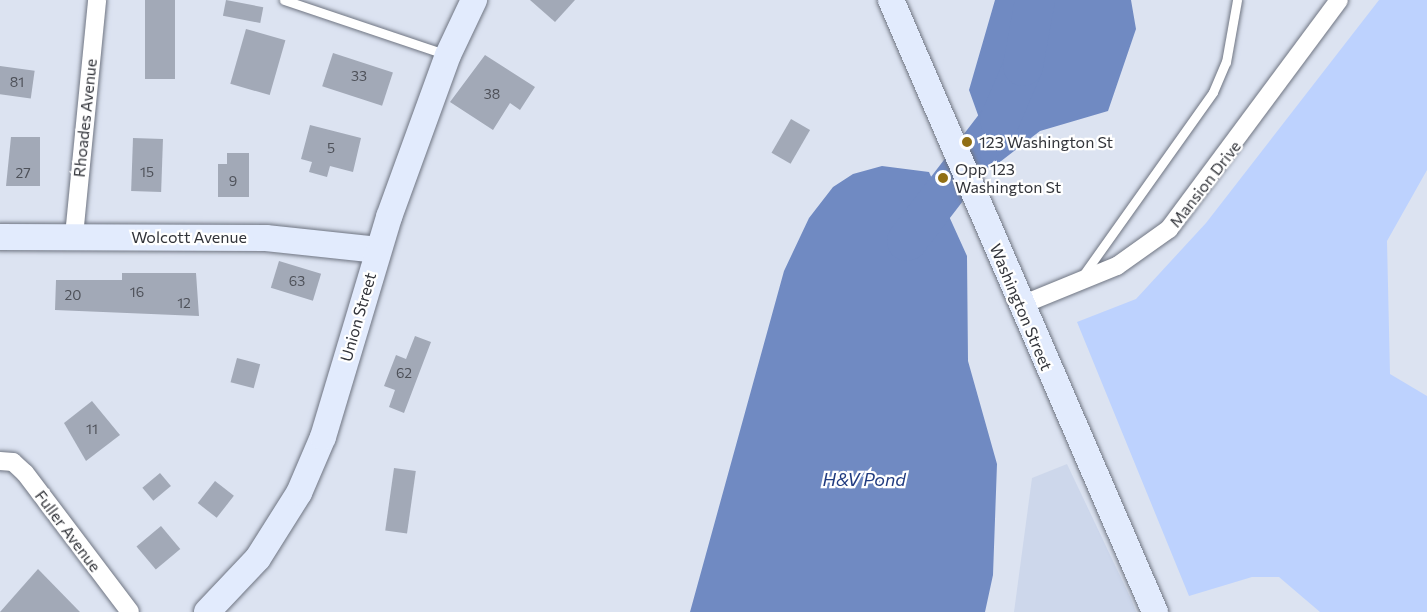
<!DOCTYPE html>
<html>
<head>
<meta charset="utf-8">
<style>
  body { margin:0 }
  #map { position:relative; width:1427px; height:612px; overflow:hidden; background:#dce3f1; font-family:Commissioner,sans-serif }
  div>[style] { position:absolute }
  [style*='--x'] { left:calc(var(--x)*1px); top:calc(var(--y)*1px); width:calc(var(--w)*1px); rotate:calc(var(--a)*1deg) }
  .built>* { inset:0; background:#cdd7eb }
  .green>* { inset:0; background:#bdd2fe }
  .water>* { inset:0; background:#708ac2 }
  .river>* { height:40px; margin:-20px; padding:0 20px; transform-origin:20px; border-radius:20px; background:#708ac2 }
  .building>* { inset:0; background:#a2a9b7; transform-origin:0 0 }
  .roads { filter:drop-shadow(0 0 2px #6f7582) drop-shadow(0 0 2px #6f7582) }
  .lane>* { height:9px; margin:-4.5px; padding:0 4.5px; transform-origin:4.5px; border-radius:4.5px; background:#fff }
  .street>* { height:18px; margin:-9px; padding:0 9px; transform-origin:9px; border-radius:9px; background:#fff }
  .secondary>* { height:26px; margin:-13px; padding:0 13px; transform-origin:13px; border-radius:13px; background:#e2ebfd }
  .dots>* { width:16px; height:16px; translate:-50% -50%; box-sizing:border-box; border:3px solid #fff; border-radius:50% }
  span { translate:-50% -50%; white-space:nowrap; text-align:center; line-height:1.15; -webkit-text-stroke:4.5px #fff; paint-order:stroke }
  .number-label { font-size:14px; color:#4e5159 }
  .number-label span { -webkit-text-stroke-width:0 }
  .street-label { font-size:16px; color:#32343a }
  .poi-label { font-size:16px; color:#32343a }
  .left { translate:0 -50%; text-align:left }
  .water-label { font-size:18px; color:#213c80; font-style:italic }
</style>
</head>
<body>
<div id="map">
  <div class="built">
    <div style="clip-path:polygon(1067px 464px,1132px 601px,1136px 612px,1014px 612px,1032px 478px)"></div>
  </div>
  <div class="green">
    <div style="clip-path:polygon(1379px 0,1427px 0,1427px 170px,1387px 241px,1390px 374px,1427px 396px,1427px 612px,1320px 612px,1279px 577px,1252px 577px,1189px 596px,1077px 322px,1136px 299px,1206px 223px)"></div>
  </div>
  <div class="water">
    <div style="clip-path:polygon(995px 0,1131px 0,1136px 29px,1108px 111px,1040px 131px,996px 165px,969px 90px)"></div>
    <div style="clip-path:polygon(882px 166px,929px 172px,967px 256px,968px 361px,997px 464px,993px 575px,985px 612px,690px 612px,784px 271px,809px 218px,833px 187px,853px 174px)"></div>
  </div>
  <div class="river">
    <div style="--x:907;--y:241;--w:153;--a:-52.5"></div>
    <div style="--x:1000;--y:120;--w:59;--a:-66.9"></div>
    <div style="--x:1023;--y:66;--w:67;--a:-79.7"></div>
  </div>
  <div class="building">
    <div style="left:145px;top:0;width:30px;height:79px"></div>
    <div style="left:226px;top:0;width:38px;height:16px;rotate:11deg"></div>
    <div style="clip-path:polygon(530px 0,575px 0,555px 22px)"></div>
    <div style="left:246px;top:29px;width:41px;height:57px;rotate:16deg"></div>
    <div style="left:333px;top:53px;width:63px;height:35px;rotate:18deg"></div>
    <div style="clip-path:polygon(485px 55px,535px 87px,520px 110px,510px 103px,493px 130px,450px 102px)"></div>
    <div style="left:0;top:66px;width:35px;height:28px;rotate:8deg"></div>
    <div style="left:791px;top:119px;width:22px;height:39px;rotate:30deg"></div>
    <div style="clip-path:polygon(310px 125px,361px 138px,353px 172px,330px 166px,327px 177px,309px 172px,312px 162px,301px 159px)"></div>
    <div style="clip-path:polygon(11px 137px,40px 137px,40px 186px,6px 186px)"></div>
    <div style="left:133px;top:138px;width:30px;height:53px;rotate:2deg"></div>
    <div style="clip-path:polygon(227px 153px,249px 153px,249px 197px,218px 197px,218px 164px,227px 164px)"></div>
    <div style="left:279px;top:261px;width:44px;height:28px;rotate:17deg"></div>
    <div style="clip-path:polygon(122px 273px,196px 273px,199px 316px,55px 310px,56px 280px,122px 280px)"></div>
    <div style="clip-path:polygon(415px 336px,431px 342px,404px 413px,389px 407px,395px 390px,384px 386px,396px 355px,406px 359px)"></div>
    <div style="left:237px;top:358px;width:24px;height:25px;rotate:15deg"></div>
    <div style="clip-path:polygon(92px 401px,120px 435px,86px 461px,64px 423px)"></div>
    <div style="left:394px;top:468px;width:22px;height:63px;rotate:8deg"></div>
    <div style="left:160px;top:473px;width:17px;height:23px;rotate:50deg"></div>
    <div style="left:215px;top:481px;width:24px;height:28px;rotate:38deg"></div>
    <div style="left:161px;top:526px;width:30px;height:32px;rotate:50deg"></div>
    <div style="clip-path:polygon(38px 569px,80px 612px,0 612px)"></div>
  </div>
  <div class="roads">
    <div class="lane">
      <div style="--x:284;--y:0;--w:172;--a:18.6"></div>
      <div style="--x:1081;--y:278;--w:228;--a:-54.6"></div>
      <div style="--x:1213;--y:92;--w:33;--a:-67"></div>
      <div style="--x:1226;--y:62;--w:63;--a:-79.9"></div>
    </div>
    <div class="street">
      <div style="--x:74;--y:236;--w:237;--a:-84.4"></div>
      <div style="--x:1019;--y:306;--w:106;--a:-22.2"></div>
      <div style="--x:1117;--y:266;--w:64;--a:-35.4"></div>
      <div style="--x:1169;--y:229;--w:285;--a:-53.4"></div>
      <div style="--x:0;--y:461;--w:13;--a:4"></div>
      <div style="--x:13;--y:462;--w:16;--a:43"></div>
      <div style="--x:25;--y:473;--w:174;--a:52.9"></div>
    </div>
    <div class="secondary">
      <div style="--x:891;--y:0;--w:667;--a:66.67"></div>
      <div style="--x:0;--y:237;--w:266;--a:0.2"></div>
      <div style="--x:266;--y:238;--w:113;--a:6.1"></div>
      <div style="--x:207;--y:612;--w:74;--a:-46.6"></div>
      <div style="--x:258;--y:558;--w:77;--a:-57.8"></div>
      <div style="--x:299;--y:493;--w:61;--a:-66.8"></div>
      <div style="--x:323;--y:437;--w:230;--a:-73.3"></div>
      <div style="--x:389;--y:217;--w:172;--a:-70"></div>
      <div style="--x:448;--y:55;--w:61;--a:-64.7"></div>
    </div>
  </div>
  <div class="dots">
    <div style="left:967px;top:142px;background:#916f15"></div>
    <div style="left:943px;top:178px;background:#916f15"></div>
  </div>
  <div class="number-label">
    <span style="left:359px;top:76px">33</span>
    <span style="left:17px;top:82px">81</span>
    <span style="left:492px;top:94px">38</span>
    <span style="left:331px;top:148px">5</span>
    <span style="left:147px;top:172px">15</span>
    <span style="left:23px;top:173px">27</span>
    <span style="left:233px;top:181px">9</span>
    <span style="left:297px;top:281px">63</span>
    <span style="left:137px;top:292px">16</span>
    <span style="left:73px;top:295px">20</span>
    <span style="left:184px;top:303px">12</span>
    <span style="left:404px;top:373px">62</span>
    <span style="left:92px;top:429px">11</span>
  </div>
  <div class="street-label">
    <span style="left:85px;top:118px;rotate:-84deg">Rhoades Avenue</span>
    <span style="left:1205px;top:184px;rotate:-52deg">Mansion Drive</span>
    <span style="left:189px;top:237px">Wolcott Avenue</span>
    <span style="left:1021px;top:307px;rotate:67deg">Washington Street</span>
    <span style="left:358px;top:317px;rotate:-74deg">Union Street</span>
    <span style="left:68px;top:531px;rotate:53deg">Fuller Avenue</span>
  </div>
  <div class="poi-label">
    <span class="left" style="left:979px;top:142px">123 Washington St</span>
    <span class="left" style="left:955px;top:178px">Opp 123<br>Washington St</span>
  </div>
  <div class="water-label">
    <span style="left:864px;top:479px">H&amp;V Pond</span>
  </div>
</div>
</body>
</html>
